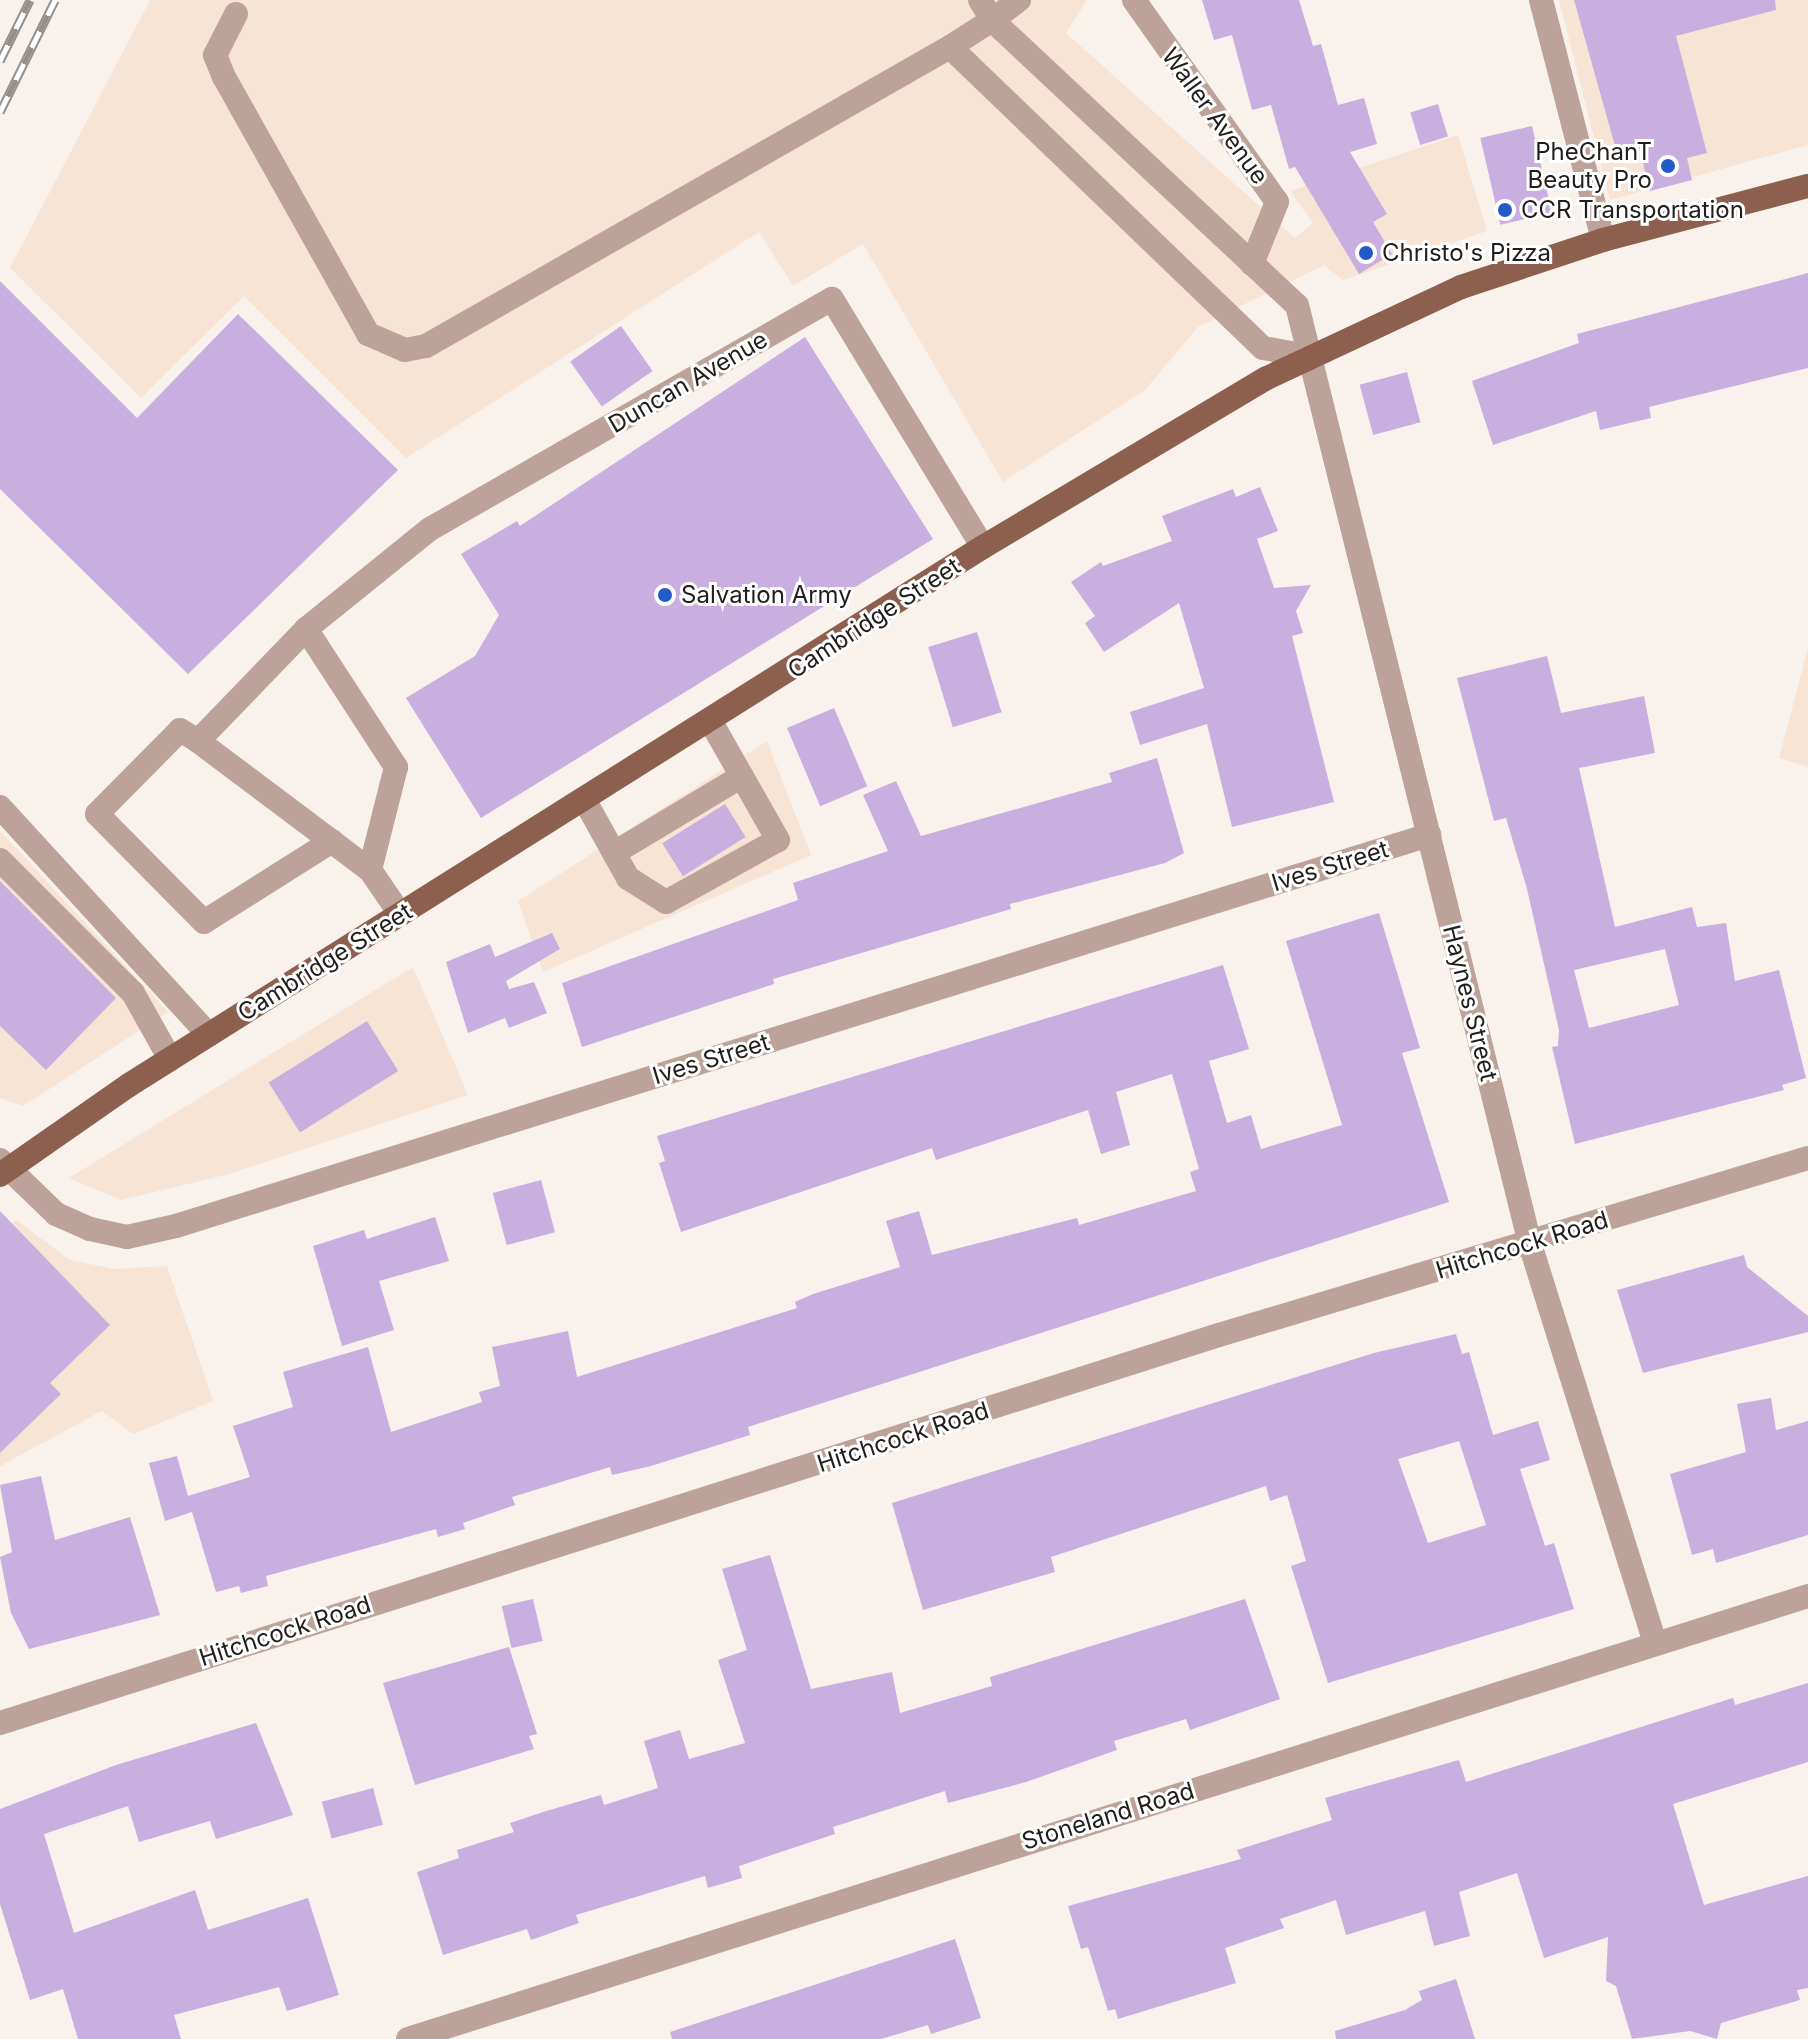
<!DOCTYPE html>
<html>
<head>
<meta charset="utf-8">
<style>
  body { margin:0 }
  #map { position:relative; width:1808px; height:2039px; overflow:hidden; background:#f8f1ec; font-family:Inter,sans-serif }
  div>[style] { position:absolute }
  [style*='--x'] { left:calc(var(--x)*1px); top:calc(var(--y)*1px); width:calc(var(--w)*1px); rotate:calc(var(--a)*1deg) }
  .commercial>* { inset:0; background:#f8e4d4 }
  .building>* { inset:0; background:#c9aee0; transform-origin:0 0 }
  .minor>* { height:24px; margin:-12px; padding:0 12px; transform-origin:12px; border-radius:12px; background:#bca299 }
  .major>* { height:24px; margin:-12px; padding:0 12px; transform-origin:12px; border-radius:12px; background:#8c5f4f }
  .rail>* { height:9px; margin-top:-4.5px; transform-origin:0; background:repeating-linear-gradient(90deg,#fff 0 18px,#948f8c 0 36px); box-sizing:border-box; border-block:2px solid #948f8c }
  .dots>* { width:22px; height:22px; translate:-50% -50%; box-sizing:border-box; border:4px solid #fff; border-radius:50% }
  span { translate:-50% -50%; white-space:nowrap; text-align:center; line-height:1.15; -webkit-text-stroke:6px #fff; paint-order:stroke }
  .street-label { font-size:24px; color:#201e1c }
  .poi-label { font-size:24px; color:#201e1c }
  .right { translate:-100% -50%; text-align:right }
  .left { translate:0 -50%; text-align:left }
</style>
</head>
<body>
<div id="map">
  <div class="commercial">
    <div style="clip-path:polygon(150px 0,1087px 0,1066px 33px,1295px 238px,1313px 223px,1290px 191px,1458px 135px,1487px 231px,1343px 280px,1324px 265px,1198px 327px,1145px 390px,1003px 482px,863px 244px,793px 286px,759px 232px,406px 458px,244px 296px,141px 398px,10px 268px)"></div>
    <div style="clip-path:polygon(1559px 0,1808px 0,1808px 145px,1610px 200px)"></div>
    <div style="clip-path:polygon(1808px 648px,1808px 767px,1779px 758px)"></div>
    <div style="clip-path:polygon(767px 741px,811px 855px,543px 972px,518px 901px)"></div>
    <div style="clip-path:polygon(0 831px,168px 1012px,23px 1106px,0 1098px)"></div>
    <div style="clip-path:polygon(413px 967px,468px 1095px,229px 1174px,121px 1200px,69px 1178px)"></div>
    <div style="clip-path:polygon(16px 1220px,70px 1260px,115px 1269px,167px 1266px,213px 1401px,133px 1434px,102px 1411px,0 1466px,0 1234px)"></div>
  </div>
  <div class="building">
    <div style="clip-path:polygon(1202px 0,1299px 0,1313px 46px,1321px 44px,1338px 105px,1364px 98px,1377px 144px,1350px 152px,1387px 214px,1373px 222px,1392px 254px,1359px 274px,1295px 167px,1289px 169px,1271px 105px,1252px 110px,1232px 35px,1214px 40px)"></div>
    <div style="clip-path:polygon(1574px 0,1775px 0,1776px 10px,1676px 36px,1707px 153px,1687px 158px,1692px 180px,1650px 191px,1639px 147px,1617px 153px)"></div>
    <div style="left:1438px;top:104px;width:34px;height:29px;rotate:73deg"></div>
    <div style="left:1532px;top:126px;width:89px;height:53px;rotate:77deg"></div>
    <div style="clip-path:polygon(1808px 273px,1808px 368px,1649px 407px,1651px 418px,1600px 430px,1596px 411px,1493px 445px,1472px 381px,1579px 343px,1577px 334px)"></div>
    <div style="clip-path:polygon(0 281px,137px 418px,238px 314px,398px 470px,188px 674px,0 489px)"></div>
    <div style="left:621px;top:326px;width:55px;height:62px;rotate:55deg"></div>
    <div style="clip-path:polygon(805px 337px,933px 539px,481px 818px,406px 698px,475px 656px,499px 615px,461px 554px,517px 521px,520px 526px)"></div>
    <div style="left:1407px;top:372px;width:52px;height:49px;rotate:75deg"></div>
    <div style="clip-path:polygon(1260px 487px,1278px 531px,1257px 539px,1274px 588px,1311px 585px,1296px 611px,1303px 633px,1292px 636px,1334px 802px,1232px 827px,1207px 724px,1140px 745px,1130px 712px,1204px 688px,1179px 603px,1104px 652px,1085px 623px,1095px 616px,1071px 582px,1101px 562px,1103px 566px,1172px 541px,1162px 516px,1233px 489px,1236px 497px)"></div>
    <div style="left:977px;top:632px;width:84px;height:51px;rotate:73deg"></div>
    <div style="clip-path:polygon(evenodd,1547px 656px,1561px 713px,1644px 696px,1655px 753px,1579px 768px,1615px 927px,1692px 907px,1697px 927px,1726px 923px,1735px 981px,1779px 970px,1806px 1078px,1782px 1085px,1784px 1090px,1575px 1144px,1552px 1047px,1558px 1046px,1559px 1030px,1527px 889px,1506px 818px,1494px 821px,1457px 678px,1547px 656px,1665px 949px,1679px 1005px,1589px 1028px,1574px 970px,1665px 949px)"></div>
    <div style="left:834px;top:708px;width:85px;height:51px;rotate:67deg"></div>
    <div style="clip-path:polygon(1157px 758px,1184px 853px,1165px 863px,1010px 904px,1011px 909px,773px 979px,774px 984px,582px 1047px,562px 983px,798px 900px,793px 883px,888px 851px,863px 795px,896px 781px,921px 836px,1112px 782px,1109px 773px)"></div>
    <div style="left:725px;top:804px;width:39px;height:74px;rotate:58deg"></div>
    <div style="clip-path:polygon(0 881px,116px 998px,46px 1070px,0 1026px)"></div>
    <div style="clip-path:polygon(1379px 913px,1420px 1048px,1402px 1053px,1449px 1202px,748px 1427px,750px 1435px,651px 1466px,612px 1475px,610px 1467px,512px 1497px,515px 1505px,463px 1523px,465px 1529px,438px 1537px,436px 1529px,266px 1576px,268px 1586px,241px 1593px,239px 1586px,216px 1592px,192px 1512px,165px 1521px,149px 1463px,177px 1456px,188px 1496px,250px 1477px,233px 1426px,293px 1407px,283px 1372px,368px 1347px,391px 1432px,482px 1402px,479px 1392px,500px 1386px,492px 1347px,568px 1331px,577px 1377px,797px 1308px,795px 1302px,813px 1294px,900px 1267px,886px 1221px,919px 1211px,932px 1255px,1077px 1218px,1079px 1225px,1196px 1191px,1190px 1172px,1199px 1169px,1172px 1074px,1116px 1092px,1130px 1145px,1101px 1154px,1088px 1110px,936px 1160px,932px 1148px,681px 1232px,659px 1163px,665px 1161px,657px 1136px,1223px 965px,1249px 1049px,1209px 1061px,1227px 1123px,1251px 1115px,1261px 1149px,1342px 1125px,1286px 941px)"></div>
    <div style="clip-path:polygon(552px 933px,560px 949px,506px 981px,509px 989px,534px 982px,547px 1013px,509px 1028px,505px 1018px,468px 1033px,446px 962px,490px 944px,495px 957px)"></div>
    <div style="left:367px;top:1021px;width:59px;height:116px;rotate:58deg"></div>
    <div style="left:541px;top:1180px;width:54px;height:50px;rotate:75deg"></div>
    <div style="clip-path:polygon(0 1211px,110px 1325px,50px 1383px,61px 1394px,0 1453px)"></div>
    <div style="clip-path:polygon(435px 1217px,449px 1261px,379px 1281px,394px 1330px,342px 1346px,313px 1246px,364px 1230px,367px 1239px)"></div>
    <div style="clip-path:polygon(1744px 1255px,1747px 1267px,1808px 1316px,1808px 1332px,1643px 1373px,1617px 1290px)"></div>
    <div style="clip-path:polygon(evenodd,1456px 1334px,1462px 1354px,1469px 1352px,1493px 1435px,1538px 1421px,1550px 1460px,1520px 1469px,1545px 1546px,1554px 1543px,1574px 1609px,1328px 1683px,1291px 1566px,1306px 1561px,1287px 1495px,1270px 1501px,1266px 1486px,1051px 1557px,1055px 1572px,923px 1610px,892px 1503px,1374px 1353px,1456px 1334px,1459px 1441px,1486px 1525px,1428px 1543px,1398px 1459px,1459px 1441px)"></div>
    <div style="clip-path:polygon(1771px 1398px,1776px 1430px,1808px 1421px,1808px 1535px,1716px 1563px,1713px 1549px,1692px 1555px,1670px 1474px,1746px 1452px,1737px 1404px)"></div>
    <div style="clip-path:polygon(41px 1476px,55px 1540px,130px 1517px,160px 1615px,29px 1649px,11px 1613px,0 1557px,12px 1552px,0 1485px)"></div>
    <div style="clip-path:polygon(770px 1555px,811px 1689px,892px 1672px,900px 1713px,992px 1686px,990px 1677px,1245px 1599px,1280px 1699px,1190px 1730px,1186px 1719px,1114px 1741px,1117px 1750px,1026px 1782px,948px 1803px,945px 1791px,833px 1827px,835px 1834px,739px 1866px,742px 1878px,708px 1888px,705px 1876px,576px 1915px,579px 1923px,531px 1940px,527px 1929px,443px 1955px,417px 1872px,459px 1858px,457px 1850px,514px 1832px,510px 1823px,543px 1812px,601px 1795px,604px 1805px,658px 1788px,644px 1741px,680px 1730px,689px 1759px,745px 1743px,718px 1660px,747px 1650px,722px 1569px)"></div>
    <div style="left:533px;top:1599px;width:43px;height:32px;rotate:77deg"></div>
    <div style="clip-path:polygon(509px 1647px,537px 1734px,529px 1736px,534px 1749px,415px 1785px,383px 1683px)"></div>
    <div style="clip-path:polygon(1808px 1683px,1808px 1762px,1673px 1804px,1704px 1905px,1808px 1876px,1808px 1988px,1797px 1990px,1800px 2000px,1721px 2023px,1717px 2039px,1690px 2031px,1632px 2039px,1616px 1986px,1606px 1981px,1608px 1937px,1544px 1958px,1517px 1873px,1459px 1892px,1470px 1936px,1434px 1946px,1425px 1911px,1346px 1935px,1336px 1900px,1280px 1919px,1284px 1928px,1225px 1948px,1236px 1983px,1118px 2019px,1115px 2009px,1108px 2011px,1088px 1947px,1081px 1949px,1068px 1906px,1241px 1859px,1237px 1850px,1332px 1820px,1325px 1798px,1459px 1760px,1466px 1782px,1733px 1698px,1735px 1705px)"></div>
    <div style="clip-path:polygon(256px 1723px,293px 1815px,216px 1839px,210px 1821px,139px 1842px,128px 1806px,44px 1834px,74px 1933px,195px 1890px,208px 1930px,308px 1898px,339px 1995px,287px 2011px,279px 1987px,174px 2015px,181px 2039px,78px 2039px,63px 1989px,30px 2000px,0 1904px,0 1809px,116px 1765px)"></div>
    <div style="left:373px;top:1788px;width:38px;height:53px;rotate:75deg"></div>
    <div style="clip-path:polygon(955px 1939px,981px 2018px,931px 2034px,928px 2025px,881px 2039px,672px 2039px,670px 2032px)"></div>
    <div style="clip-path:polygon(1456px 1979px,1475px 2039px,1336px 2039px,1335px 2031px,1405px 2010px,1422px 2000px,1419px 1991px)"></div>
  </div>
  <div class="minor">
    <div style="--x:1019;--y:0;--w:34;--a:143"></div>
    <div style="--x:992;--y:20;--w:417;--a:43.1"></div>
    <div style="--x:1297;--y:305;--w:967;--a:76.06"></div>
    <div style="--x:1530;--y:1244;--w:418;--a:72.6"></div>
    <div style="--x:1134;--y:0;--w:247;--a:54.7"></div>
    <div style="--x:1277;--y:202;--w:67;--a:112"></div>
    <div style="--x:1541;--y:0;--w:248;--a:75.5"></div>
    <div style="--x:236;--y:14;--w:46;--a:117.1"></div>
    <div style="--x:215;--y:55;--w:24;--a:68"></div>
    <div style="--x:224;--y:77;--w:295;--a:60.7"></div>
    <div style="--x:368;--y:334;--w:40;--a:23.4"></div>
    <div style="--x:405;--y:350;--w:21;--a:-11"></div>
    <div style="--x:426;--y:346;--w:603;--a:-29.71"></div>
    <div style="--x:950;--y:47;--w:50;--a:-32.7"></div>
    <div style="--x:992;--y:20;--w:23;--a:-121"></div>
    <div style="--x:950;--y:47;--w:434;--a:43.9"></div>
    <div style="--x:1263;--y:348;--w:45;--a:10.3"></div>
    <div style="--x:306;--y:629;--w:159;--a:-38.9"></div>
    <div style="--x:430;--y:529;--w:463;--a:-29.8"></div>
    <div style="--x:832;--y:299;--w:290;--a:58.7"></div>
    <div style="--x:198;--y:741;--w:156;--a:-46"></div>
    <div style="--x:306;--y:629;--w:165;--a:56.9"></div>
    <div style="--x:396;--y:767;--w:106;--a:104.2"></div>
    <div style="--x:585;--y:801;--w:88;--a:60.8"></div>
    <div style="--x:628;--y:878;--w:45;--a:32.3"></div>
    <div style="--x:666;--y:902;--w:128;--a:-29"></div>
    <div style="--x:778;--y:840;--w:136;--a:-119.6"></div>
    <div style="--x:0;--y:807;--w:309;--a:47.5"></div>
    <div style="--x:332;--y:841;--w:151;--a:147.7"></div>
    <div style="--x:204;--y:922;--w:152;--a:-134.7"></div>
    <div style="--x:97;--y:814;--w:118;--a:-45.3"></div>
    <div style="--x:180;--y:730;--w:21;--a:31"></div>
    <div style="--x:198;--y:741;--w:215;--a:36.9"></div>
    <div style="--x:370;--y:870;--w:53;--a:55.7"></div>
    <div style="--x:614;--y:853;--w:149;--a:-31"></div>
    <div style="--x:0;--y:860;--w:188;--a:45"></div>
    <div style="--x:133;--y:993;--w:76;--a:60.7"></div>
    <div style="--x:0;--y:1160;--w:78;--a:44"></div>
    <div style="--x:56;--y:1214;--w:37;--a:24"></div>
    <div style="--x:90;--y:1229;--w:38;--a:12"></div>
    <div style="--x:127;--y:1237;--w:50;--a:-12.7"></div>
    <div style="--x:176;--y:1226;--w:1313;--a:-17.33"></div>
    <div style="--x:0;--y:1723;--w:1279;--a:-17.66"></div>
    <div style="--x:1219;--y:1335;--w:615;--a:-16.73"></div>
    <div style="--x:408;--y:2039;--w:1468;--a:-17.56"></div>
  </div>
  <div class="major">
    <div style="--x:0;--y:1175;--w:157;--a:-34.9"></div>
    <div style="--x:129;--y:1085;--w:1009;--a:-32.21"></div>
    <div style="--x:983;--y:547;--w:330;--a:-30.8"></div>
    <div style="--x:1267;--y:378;--w:214;--a:-25.1"></div>
    <div style="--x:1461;--y:287;--w:150;--a:-18.3"></div>
    <div style="--x:1603;--y:240;--w:212;--a:-14.8"></div>
  </div>
  <div class="rail">
    <div style="--x:0;--y:61;--w:68;--a:-63.8"></div>
    <div style="--x:0;--y:112;--w:125;--a:-63.8"></div>
  </div>
  <div class="dots">
    <div style="left:1668px;top:166px;background:#225bc8"></div>
    <div style="left:1505px;top:210px;background:#225bc8"></div>
    <div style="left:1366px;top:253px;background:#225bc8"></div>
    <div style="left:665px;top:595px;background:#225bc8"></div>
  </div>
  <div class="street-label">
    <span style="left:1215px;top:116px;rotate:54deg">Waller Avenue</span>
    <span style="left:688px;top:382px;rotate:-30deg">Duncan Avenue</span>
    <span style="left:874px;top:618px;rotate:-33deg">Cambridge Street</span>
    <span style="left:1330px;top:866px;rotate:-17deg">Ives Street</span>
    <span style="left:325px;top:962px;rotate:-32deg">Cambridge Street</span>
    <span style="left:1470px;top:1003px;rotate:76deg">Haynes Street</span>
    <span style="left:711px;top:1059px;rotate:-17deg">Ives Street</span>
    <span style="left:1522px;top:1245px;rotate:-17deg">Hitchcock Road</span>
    <span style="left:903px;top:1437px;rotate:-18deg">Hitchcock Road</span>
    <span style="left:285px;top:1631px;rotate:-18deg">Hitchcock Road</span>
    <span style="left:1108px;top:1816px;rotate:-17deg">Stoneland Road</span>
  </div>
  <div class="poi-label">
    <span class="right" style="left:1652px;top:166px">PheChanT<br>Beauty Pro</span>
    <span class="left" style="left:1521px;top:210px">CCR Transportation</span>
    <span class="left" style="left:1382px;top:253px">Christo's Pizza</span>
    <span class="left" style="left:681px;top:595px">Salvation Army</span>
  </div>
</div>
</body>
</html>
